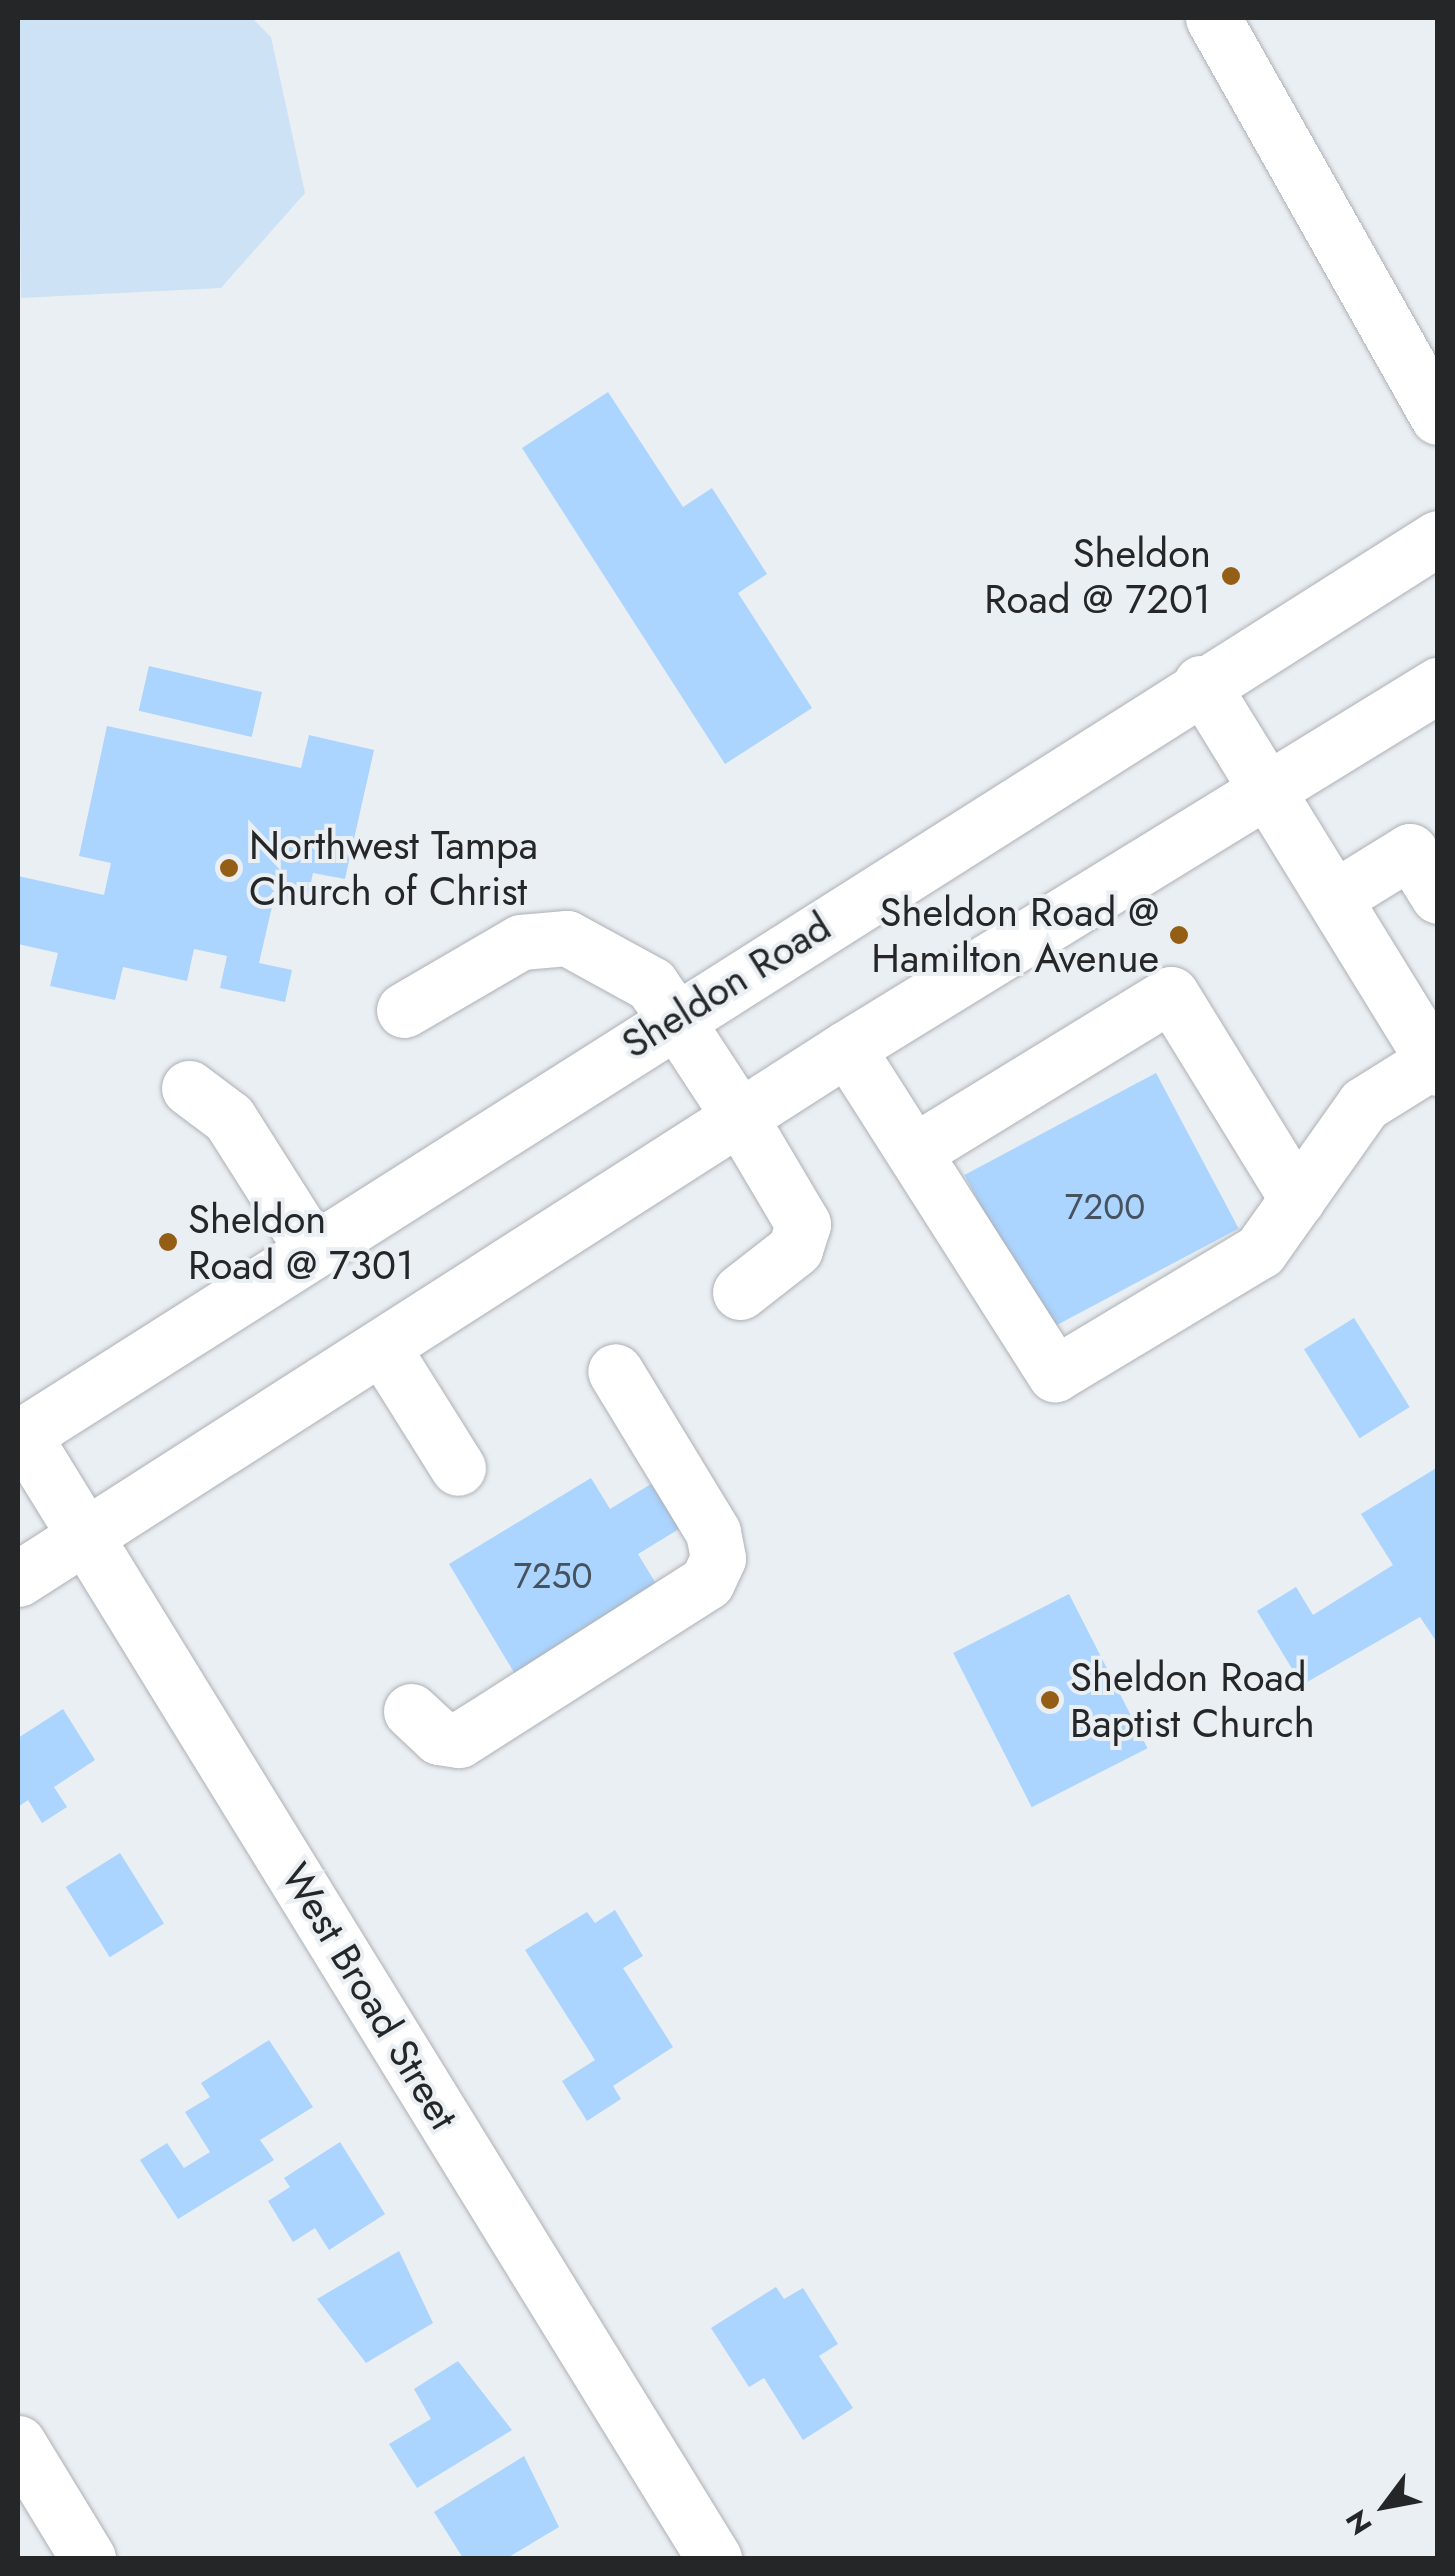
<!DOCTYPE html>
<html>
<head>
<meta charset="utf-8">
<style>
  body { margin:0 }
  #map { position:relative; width:1455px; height:2576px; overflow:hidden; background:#eaeff3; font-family:Jost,sans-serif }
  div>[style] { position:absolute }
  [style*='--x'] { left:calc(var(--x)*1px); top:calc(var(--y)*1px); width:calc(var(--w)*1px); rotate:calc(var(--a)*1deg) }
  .green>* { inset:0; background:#cee2f6 }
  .building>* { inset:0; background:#abd4fe; transform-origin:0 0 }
  .roads { filter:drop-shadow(0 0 2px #adb1b6) drop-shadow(0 0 2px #adb1b6) }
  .minor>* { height:55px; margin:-27.5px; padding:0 27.5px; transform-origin:27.5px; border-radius:27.5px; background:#fff }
  .major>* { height:55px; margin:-27.5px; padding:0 27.5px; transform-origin:27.5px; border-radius:27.5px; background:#fff }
  .dots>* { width:28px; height:28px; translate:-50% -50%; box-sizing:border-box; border:5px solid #eaeff3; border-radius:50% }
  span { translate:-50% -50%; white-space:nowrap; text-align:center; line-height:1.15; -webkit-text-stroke:8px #eaeff3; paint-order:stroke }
  .number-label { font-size:35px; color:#46525d }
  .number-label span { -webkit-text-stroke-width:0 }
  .poi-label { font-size:40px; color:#242627 }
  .right { translate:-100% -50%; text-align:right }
  .left { translate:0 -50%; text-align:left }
  .street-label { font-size:40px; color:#242627 }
  .frame { position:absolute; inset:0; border:20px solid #242627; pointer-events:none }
  .north { position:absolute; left:1335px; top:2456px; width:100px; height:100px; -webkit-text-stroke:8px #eaeff3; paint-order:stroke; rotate:238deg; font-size:28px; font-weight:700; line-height:40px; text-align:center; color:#242627 }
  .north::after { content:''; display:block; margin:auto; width:35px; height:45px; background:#242627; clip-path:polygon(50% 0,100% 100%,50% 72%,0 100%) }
</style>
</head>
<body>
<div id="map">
  <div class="green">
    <div style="clip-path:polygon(18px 18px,252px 18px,271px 37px,305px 193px,221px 288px,21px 298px)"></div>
  </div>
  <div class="building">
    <div style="clip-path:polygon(608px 392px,683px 507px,712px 488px,767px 574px,738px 593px,812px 708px,725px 764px,522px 448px)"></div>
    <div style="left:149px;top:666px;width:116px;height:46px;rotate:13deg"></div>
    <div style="clip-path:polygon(107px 726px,301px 768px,309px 735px,374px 750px,345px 879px,313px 873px,306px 905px,274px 898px,259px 963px,292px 970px,285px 1002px,220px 988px,227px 956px,194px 949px,187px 981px,123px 967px,115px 1000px,50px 986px,58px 953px,18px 944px,18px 876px,104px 895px,111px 863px,79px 856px)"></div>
    <div style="left:1156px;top:1073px;width:176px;height:217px;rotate:62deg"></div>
    <div style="left:1354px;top:1318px;width:105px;height:59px;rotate:58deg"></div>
    <div style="clip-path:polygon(692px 1459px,720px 1504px,638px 1554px,658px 1587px,515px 1674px,449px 1564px,591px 1478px,610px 1509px)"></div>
    <div style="clip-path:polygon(1438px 1467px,1438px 1644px,1420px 1617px,1302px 1685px,1257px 1611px,1296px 1587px,1313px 1615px,1393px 1565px,1361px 1514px)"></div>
    <div style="left:1069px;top:1594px;width:173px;height:130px;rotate:63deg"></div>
    <div style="clip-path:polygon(63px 1709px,95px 1760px,54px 1787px,67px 1807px,42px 1823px,28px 1800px,18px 1807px,18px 1738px)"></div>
    <div style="left:120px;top:1853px;width:83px;height:64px;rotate:58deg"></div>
    <div style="clip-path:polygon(615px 1910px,643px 1956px,623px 1968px,673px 2047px,613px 2086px,621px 2099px,587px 2121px,562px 2081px,595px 2060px,525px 1950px,587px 1912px,595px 1923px)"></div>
    <div style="clip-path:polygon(269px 2040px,313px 2107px,260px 2140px,274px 2160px,178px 2219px,140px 2160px,167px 2143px,184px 2168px,210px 2152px,185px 2112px,210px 2097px,201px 2083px)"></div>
    <div style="clip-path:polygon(340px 2142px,385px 2214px,329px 2250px,315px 2228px,293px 2242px,268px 2201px,290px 2187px,284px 2178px)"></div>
    <div style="clip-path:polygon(399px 2251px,433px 2323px,366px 2363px,317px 2299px)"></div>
    <div style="clip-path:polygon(776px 2287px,784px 2299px,803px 2288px,838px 2344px,819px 2356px,853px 2408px,803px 2440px,764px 2378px,749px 2387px,711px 2328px)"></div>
    <div style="clip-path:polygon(458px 2361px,512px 2430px,417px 2488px,389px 2444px,431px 2419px,414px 2389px)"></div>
    <div style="clip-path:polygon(524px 2456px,559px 2527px,507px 2558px,463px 2558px,434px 2512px)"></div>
  </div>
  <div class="roads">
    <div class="minor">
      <div style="--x:1213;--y:18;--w:458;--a:60.6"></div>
      <div style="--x:1201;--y:683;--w:452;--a:58.4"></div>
      <div style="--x:1334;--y:898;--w:89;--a:-31.7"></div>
      <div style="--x:1410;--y:851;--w:53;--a:58.1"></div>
      <div style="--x:404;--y:1010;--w:135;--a:-30.2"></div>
      <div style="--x:521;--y:942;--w:46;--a:-5"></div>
      <div style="--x:567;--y:938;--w:96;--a:28.7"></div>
      <div style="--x:651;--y:984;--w:40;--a:55.1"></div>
      <div style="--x:847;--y:1048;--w:387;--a:57.5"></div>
      <div style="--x:1055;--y:1374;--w:239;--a:-31"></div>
      <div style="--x:1260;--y:1251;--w:180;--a:-54.7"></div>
      <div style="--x:1364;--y:1104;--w:81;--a:-31.9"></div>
      <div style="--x:189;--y:1088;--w:50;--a:36.9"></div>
      <div style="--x:229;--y:1118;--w:153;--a:57.6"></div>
      <div style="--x:915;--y:1151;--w:300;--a:-31.5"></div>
      <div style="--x:1171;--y:994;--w:241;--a:58.4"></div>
      <div style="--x:740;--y:1292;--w:70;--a:-38"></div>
      <div style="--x:795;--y:1249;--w:26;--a:-72"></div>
      <div style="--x:803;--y:1224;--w:120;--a:-120.6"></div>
      <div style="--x:384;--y:1350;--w:139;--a:57.9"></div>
      <div style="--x:23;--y:1435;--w:1319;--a:58.4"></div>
      <div style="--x:411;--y:1711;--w:38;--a:43"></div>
      <div style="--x:439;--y:1737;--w:20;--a:9"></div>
      <div style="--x:459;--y:1740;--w:294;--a:-32.5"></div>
      <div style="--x:707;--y:1582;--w:26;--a:-65"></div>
      <div style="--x:718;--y:1558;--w:26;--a:-101"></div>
      <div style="--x:713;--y:1532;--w:188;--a:-121.3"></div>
      <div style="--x:18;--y:2443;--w:135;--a:58.7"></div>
    </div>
    <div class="major">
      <div style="--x:674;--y:1017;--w:124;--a:56.8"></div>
      <div style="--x:18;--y:1438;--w:1681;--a:-32.37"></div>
      <div style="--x:18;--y:1579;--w:984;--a:-32.64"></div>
      <div style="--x:847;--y:1048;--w:694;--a:-31.56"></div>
    </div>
  </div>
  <div class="dots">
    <div style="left:1231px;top:576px;background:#945f15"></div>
    <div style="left:229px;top:868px;background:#945f15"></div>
    <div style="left:1179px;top:935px;background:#945f15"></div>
    <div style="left:168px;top:1242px;background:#945f15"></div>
    <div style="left:1050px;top:1700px;background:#945f15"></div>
  </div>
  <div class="number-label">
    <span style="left:1105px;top:1207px">7200</span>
    <span style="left:553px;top:1576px">7250</span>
  </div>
  <div class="poi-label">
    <span class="right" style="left:1211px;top:576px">Sheldon<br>Road @ 7201</span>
    <span class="left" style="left:249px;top:868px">Northwest Tampa<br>Church of Christ</span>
    <span class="right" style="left:1159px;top:935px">Sheldon Road @<br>Hamilton Avenue</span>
    <span class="left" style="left:188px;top:1242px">Sheldon<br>Road @ 7301</span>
    <span class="left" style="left:1070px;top:1700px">Sheldon Road<br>Baptist Church</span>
  </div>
  <div class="street-label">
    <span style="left:726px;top:985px;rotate:-32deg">Sheldon Road</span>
    <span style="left:370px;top:1996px;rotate:59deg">West Broad Street</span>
  </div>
  <div class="frame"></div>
  <div class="north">N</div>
</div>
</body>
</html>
